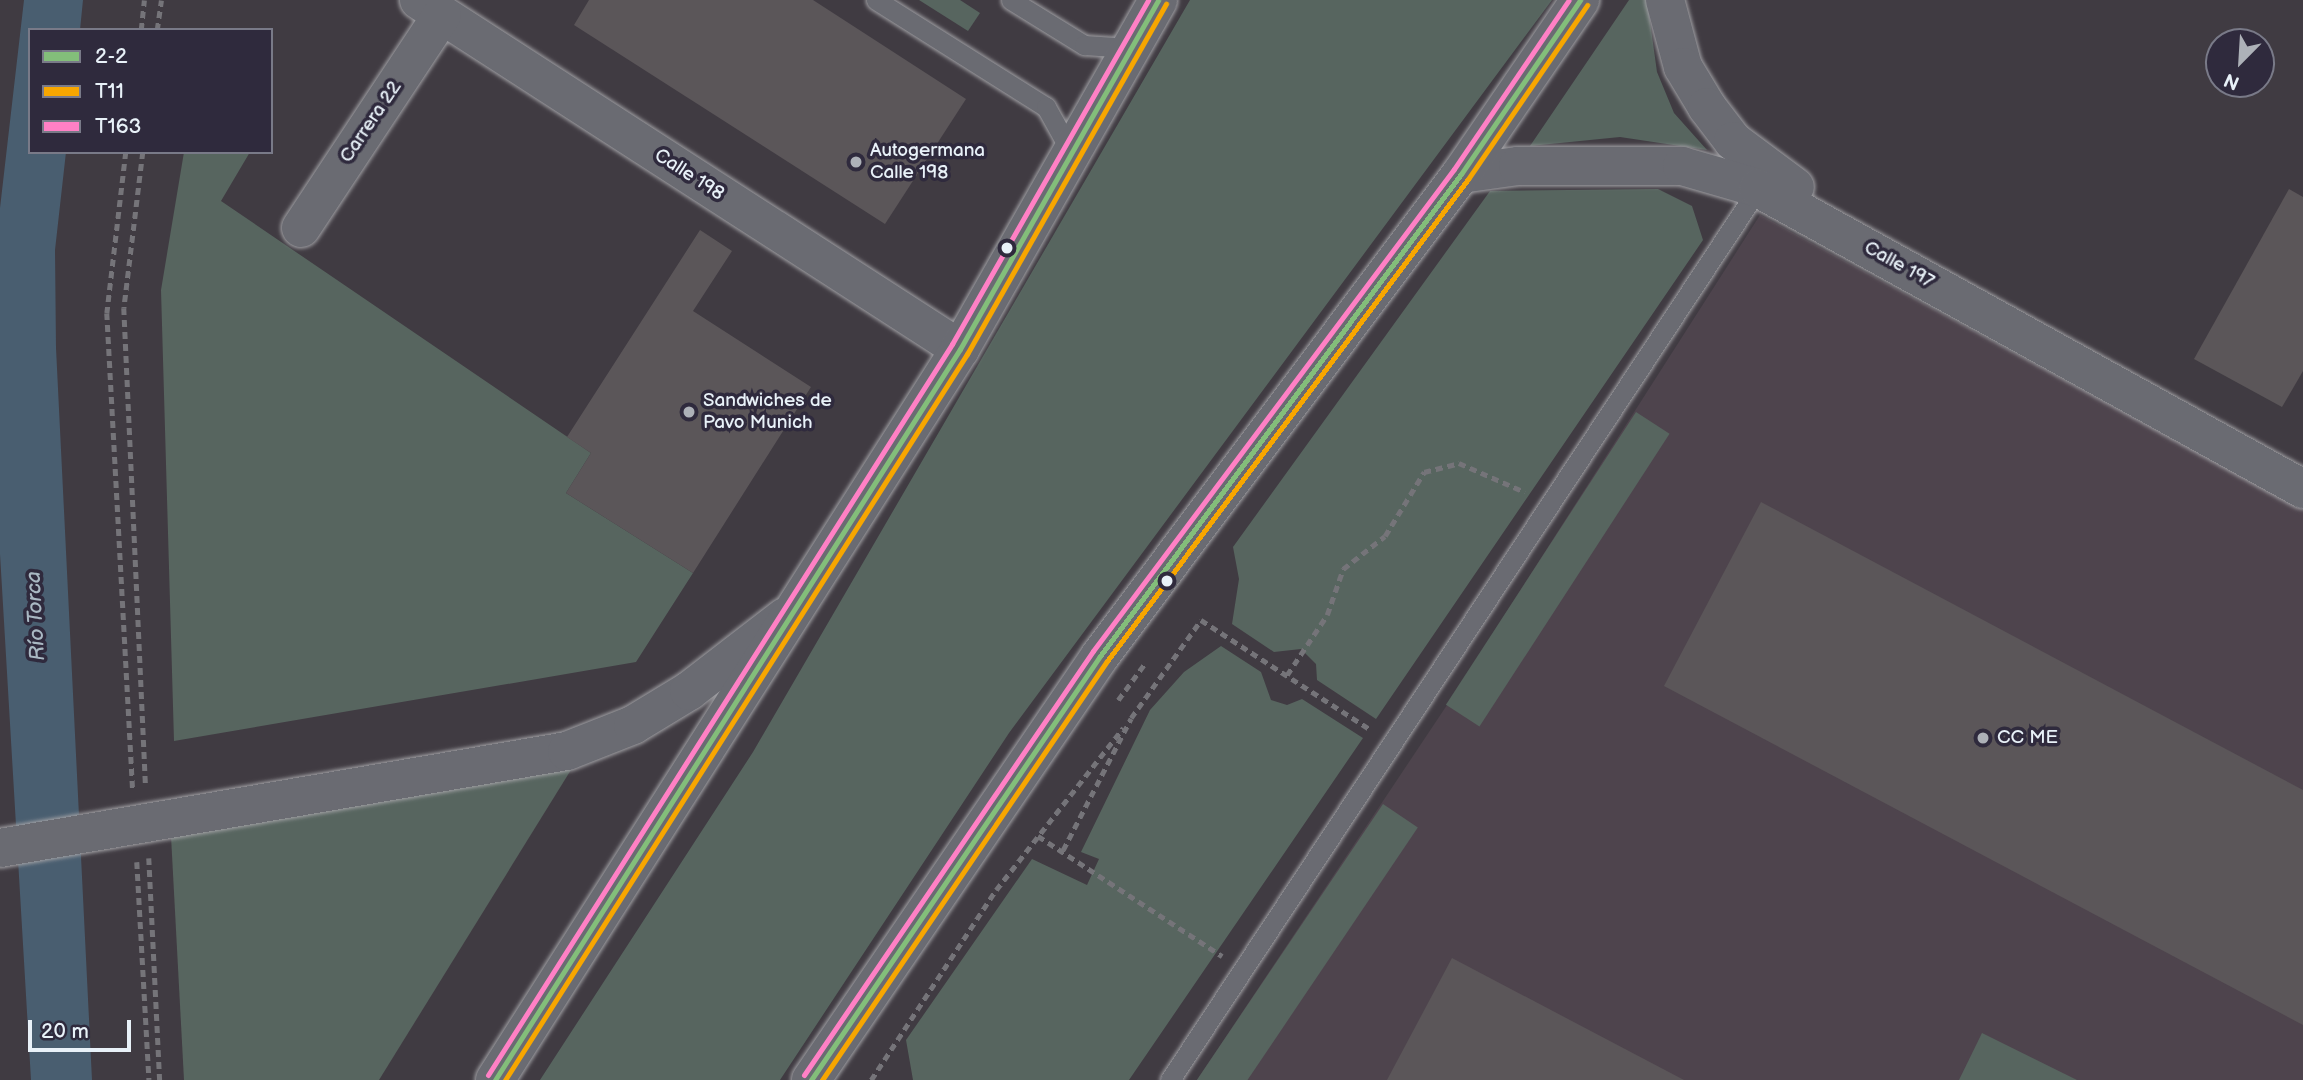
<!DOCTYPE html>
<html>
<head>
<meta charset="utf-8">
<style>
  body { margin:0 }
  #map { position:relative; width:2303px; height:1080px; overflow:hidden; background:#403b42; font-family:"Balsamiq Sans",sans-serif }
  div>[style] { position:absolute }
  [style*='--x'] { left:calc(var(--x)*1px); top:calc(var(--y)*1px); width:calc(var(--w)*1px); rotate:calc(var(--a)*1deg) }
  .built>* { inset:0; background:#4e444d }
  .green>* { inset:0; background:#57655f; transform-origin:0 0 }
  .water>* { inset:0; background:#495e70 }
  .building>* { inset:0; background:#5b5659 }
  .path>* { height:4.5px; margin-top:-2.25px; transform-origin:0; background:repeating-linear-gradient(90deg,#757479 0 7px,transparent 0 12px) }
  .roads { filter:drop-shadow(0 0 2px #9f9fa3) drop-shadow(0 0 2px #9f9fa3) }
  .service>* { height:19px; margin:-9.5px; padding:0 9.5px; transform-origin:9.5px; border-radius:9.5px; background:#6a6b72 }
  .minor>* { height:38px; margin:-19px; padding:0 19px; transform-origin:19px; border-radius:19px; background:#6a6b72 }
  .secondary>* { height:38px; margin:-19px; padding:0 19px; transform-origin:19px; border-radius:19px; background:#6a6b72 }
  .trunk>* { height:38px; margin:-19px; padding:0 19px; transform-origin:19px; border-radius:19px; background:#6a6b72 }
  .bus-1>* { height:5px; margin:-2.5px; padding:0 2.5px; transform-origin:2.5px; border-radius:2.5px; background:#83be7a }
  .bus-2>* { height:5px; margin:-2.5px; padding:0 2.5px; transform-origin:2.5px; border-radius:2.5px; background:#f7a600 }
  .bus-3>* { height:5px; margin:-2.5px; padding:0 2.5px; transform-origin:2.5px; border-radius:2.5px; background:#ff80c5 }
  .dots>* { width:19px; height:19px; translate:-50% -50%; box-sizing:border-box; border:4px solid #2f2a3d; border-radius:50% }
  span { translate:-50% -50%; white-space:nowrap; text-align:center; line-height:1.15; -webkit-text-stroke:7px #2f2a3d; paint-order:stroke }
  .street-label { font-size:19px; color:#e8f1f8 }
  .poi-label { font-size:19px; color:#e8f1f8 }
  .left { translate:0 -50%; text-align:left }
  .water-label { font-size:21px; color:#a9b8c3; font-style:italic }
  .legend { position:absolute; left:28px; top:28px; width:245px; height:126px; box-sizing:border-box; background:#2f2a3d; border:2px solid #797a88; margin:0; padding:9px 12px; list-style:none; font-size:21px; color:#e8f1f8 }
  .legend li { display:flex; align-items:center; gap:14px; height:35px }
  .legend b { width:35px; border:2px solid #797a88 }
  .north { position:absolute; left:2205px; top:28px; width:70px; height:70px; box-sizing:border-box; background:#2f2a3d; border:2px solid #797a88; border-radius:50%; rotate:204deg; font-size:19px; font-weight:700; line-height:28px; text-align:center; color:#e8f1f8 }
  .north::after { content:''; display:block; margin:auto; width:24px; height:32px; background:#adb1b8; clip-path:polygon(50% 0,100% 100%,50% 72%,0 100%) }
  .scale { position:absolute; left:28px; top:1020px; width:103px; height:32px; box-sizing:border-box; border:4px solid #e8f1f8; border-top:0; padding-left:9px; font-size:21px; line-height:24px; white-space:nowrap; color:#e8f1f8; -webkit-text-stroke:5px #2f2a3d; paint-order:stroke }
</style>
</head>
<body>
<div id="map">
  <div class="built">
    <div style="clip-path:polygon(1760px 215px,2303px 510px,2303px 1080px,1197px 1080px,1447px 705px)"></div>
  </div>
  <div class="green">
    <div style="clip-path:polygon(919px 0,960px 0,980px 13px,968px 31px)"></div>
    <div style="clip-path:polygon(1190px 0,1552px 0,1009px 733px,780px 1080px,540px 1080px,753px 752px)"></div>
    <div style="clip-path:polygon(1629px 0,1647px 0,1657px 72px,1674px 113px,1707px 150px,1620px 137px,1530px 146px)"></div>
    <div style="clip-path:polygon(184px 152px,250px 152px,221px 201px,591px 453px,566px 493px,693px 573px,636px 662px,174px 741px,161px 290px)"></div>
    <div style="clip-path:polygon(1658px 189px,1692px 206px,1703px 240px,1376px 719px,1317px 680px,1316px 664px,1301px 649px,1274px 652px,1232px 624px,1239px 579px,1233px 547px,1490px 191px)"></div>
    <div style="left:1636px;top:412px;width:40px;height:349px;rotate:33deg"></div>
    <div style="clip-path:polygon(1221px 646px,1261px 672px,1271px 700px,1287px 705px,1302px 699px,1363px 738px,1129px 1080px,913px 1080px,906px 1040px,1032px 859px,1087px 885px,1099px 859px,1081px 852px,1150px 710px,1184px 672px)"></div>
    <div style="clip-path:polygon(574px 765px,379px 1080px,184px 1080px,171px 836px)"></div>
    <div style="left:1383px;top:804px;width:42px;height:333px;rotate:34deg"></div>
    <div style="clip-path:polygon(1982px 1033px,2077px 1080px,1959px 1080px)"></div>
  </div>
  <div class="water">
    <div style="clip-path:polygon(24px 0,83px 0,80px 30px,30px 30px,30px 152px,66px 152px,55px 250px,56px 348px,92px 1080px,31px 1080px,0 554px,0 208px)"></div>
  </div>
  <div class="building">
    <div style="clip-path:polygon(589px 0,813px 0,966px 99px,885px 224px,574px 25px)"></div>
    <div style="clip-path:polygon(2289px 189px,2303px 197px,2303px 371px,2282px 407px,2194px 359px)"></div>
    <div style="clip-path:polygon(700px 230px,732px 251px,693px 311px,811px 387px,693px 573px,566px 493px,591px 453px,567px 437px)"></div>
    <div style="clip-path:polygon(1761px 502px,2303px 790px,2303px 1025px,1664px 686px)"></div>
    <div style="clip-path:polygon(1452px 958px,1684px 1080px,1387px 1080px)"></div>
  </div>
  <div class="path">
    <div style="--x:141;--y:30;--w:30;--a:-84"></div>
    <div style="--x:157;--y:30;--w:30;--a:-82"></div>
    <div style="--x:126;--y:152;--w:162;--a:96.7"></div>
    <div style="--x:107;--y:313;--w:478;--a:86.9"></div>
    <div style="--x:143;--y:152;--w:157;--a:96.9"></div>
    <div style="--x:124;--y:308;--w:480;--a:87.4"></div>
    <div style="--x:1287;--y:675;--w:72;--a:-56.3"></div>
    <div style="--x:1327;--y:615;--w:49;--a:-70.8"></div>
    <div style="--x:1343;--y:569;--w:53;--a:-38.2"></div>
    <div style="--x:1385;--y:536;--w:75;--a:-58.6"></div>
    <div style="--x:1424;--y:472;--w:36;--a:-14"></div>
    <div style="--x:1459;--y:463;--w:72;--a:23.7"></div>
    <div style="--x:1118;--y:700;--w:47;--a:-53.6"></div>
    <div style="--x:1038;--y:836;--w:220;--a:33.1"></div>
    <div style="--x:1063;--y:850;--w:148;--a:-62.7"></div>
    <div style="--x:1131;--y:718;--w:120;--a:-54.5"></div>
    <div style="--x:1201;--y:620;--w:202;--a:32.9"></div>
    <div style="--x:149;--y:858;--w:222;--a:87.2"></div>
    <div style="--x:137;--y:862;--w:218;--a:86.8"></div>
    <div style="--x:871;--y:1080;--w:227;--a:-56.7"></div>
    <div style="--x:996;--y:890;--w:206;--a:-51.9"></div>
  </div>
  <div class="roads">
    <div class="service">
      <div style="--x:876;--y:0;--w:201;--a:32.2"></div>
      <div style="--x:1046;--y:107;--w:54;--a:61"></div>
      <div style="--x:1011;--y:0;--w:86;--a:31.7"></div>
      <div style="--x:1084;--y:45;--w:46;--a:3.7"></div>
      <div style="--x:1170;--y:1080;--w:1073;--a:-56.59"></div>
    </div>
    <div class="minor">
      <div style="--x:419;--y:0;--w:644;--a:32.83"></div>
      <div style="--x:1665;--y:0;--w:69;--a:75"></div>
      <div style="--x:1683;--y:67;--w:47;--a:59"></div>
      <div style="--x:1707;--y:107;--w:43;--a:52.6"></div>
      <div style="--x:1733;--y:141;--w:77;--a:36.6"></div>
      <div style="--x:1461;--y:174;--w:58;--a:-8"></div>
      <div style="--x:1518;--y:166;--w:164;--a:0"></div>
      <div style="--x:1682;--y:166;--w:79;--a:16.1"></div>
      <div style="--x:1758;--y:188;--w:623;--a:28.91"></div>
      <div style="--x:301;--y:228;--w:255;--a:-56.5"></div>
    </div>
    <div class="secondary">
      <div style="--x:0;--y:848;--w:575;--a:-9.71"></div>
      <div style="--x:567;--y:751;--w:71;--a:-21.5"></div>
      <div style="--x:633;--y:725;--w:66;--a:-31.3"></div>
      <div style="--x:689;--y:691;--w:121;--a:-37.6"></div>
    </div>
    <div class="trunk">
      <div style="--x:495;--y:1080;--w:866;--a:-57.54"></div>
      <div style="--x:960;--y:349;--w:401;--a:-60.4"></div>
      <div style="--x:811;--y:1080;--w:513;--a:-55.72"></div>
      <div style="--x:1100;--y:656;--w:602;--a:-53.17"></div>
      <div style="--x:1461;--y:174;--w:211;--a:-55.6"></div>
    </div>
  </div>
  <div class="bus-1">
    <div style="--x:495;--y:1080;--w:866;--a:-57.54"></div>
    <div style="--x:960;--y:349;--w:401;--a:-60.4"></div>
    <div style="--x:811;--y:1080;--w:513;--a:-55.72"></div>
    <div style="--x:1100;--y:656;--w:602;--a:-53.17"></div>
    <div style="--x:1461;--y:174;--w:211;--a:-55.6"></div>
  </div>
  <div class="bus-2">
    <div style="--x:505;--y:1080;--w:861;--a:-57.53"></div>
    <div style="--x:967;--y:354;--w:403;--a:-60.4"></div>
    <div style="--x:822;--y:1080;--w:507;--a:-55.78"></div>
    <div style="--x:1107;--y:661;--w:602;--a:-53.17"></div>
    <div style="--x:1468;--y:179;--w:211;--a:-55.6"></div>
  </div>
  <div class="bus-3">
    <div style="--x:488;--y:1075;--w:866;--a:-57.59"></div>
    <div style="--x:952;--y:344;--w:396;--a:-60.3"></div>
    <div style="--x:804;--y:1075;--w:513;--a:-55.72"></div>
    <div style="--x:1093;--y:651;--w:602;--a:-53.17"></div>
    <div style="--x:1454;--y:169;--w:204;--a:-55.8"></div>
  </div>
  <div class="dots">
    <div style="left:856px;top:162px;background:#adb1b8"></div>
    <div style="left:1007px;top:248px;background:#e8f1f8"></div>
    <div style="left:689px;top:412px;background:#adb1b8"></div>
    <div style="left:1167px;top:581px;background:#e8f1f8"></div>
    <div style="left:1983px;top:738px;background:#adb1b8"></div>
  </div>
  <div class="street-label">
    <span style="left:371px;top:122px;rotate:-56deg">Carrera 22</span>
    <span style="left:689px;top:175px;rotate:33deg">Calle 198</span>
    <span style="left:1899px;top:265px;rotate:29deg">Calle 197</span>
  </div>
  <div class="poi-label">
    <span class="left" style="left:870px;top:162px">Autogermana<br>Calle 198</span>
    <span class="left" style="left:703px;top:412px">Sandwiches de<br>Pavo Munich</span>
    <span class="left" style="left:1997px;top:738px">CC ME</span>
  </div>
  <div class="water-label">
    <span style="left:36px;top:616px;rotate:-93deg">Río Torca</span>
  </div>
  <ul class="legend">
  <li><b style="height:9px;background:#83be7a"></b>2-2</li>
  <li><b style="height:9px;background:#f7a600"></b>T11</li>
  <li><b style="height:9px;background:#ff80c5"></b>T163</li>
  </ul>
  <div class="north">N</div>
  <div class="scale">20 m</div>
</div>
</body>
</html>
